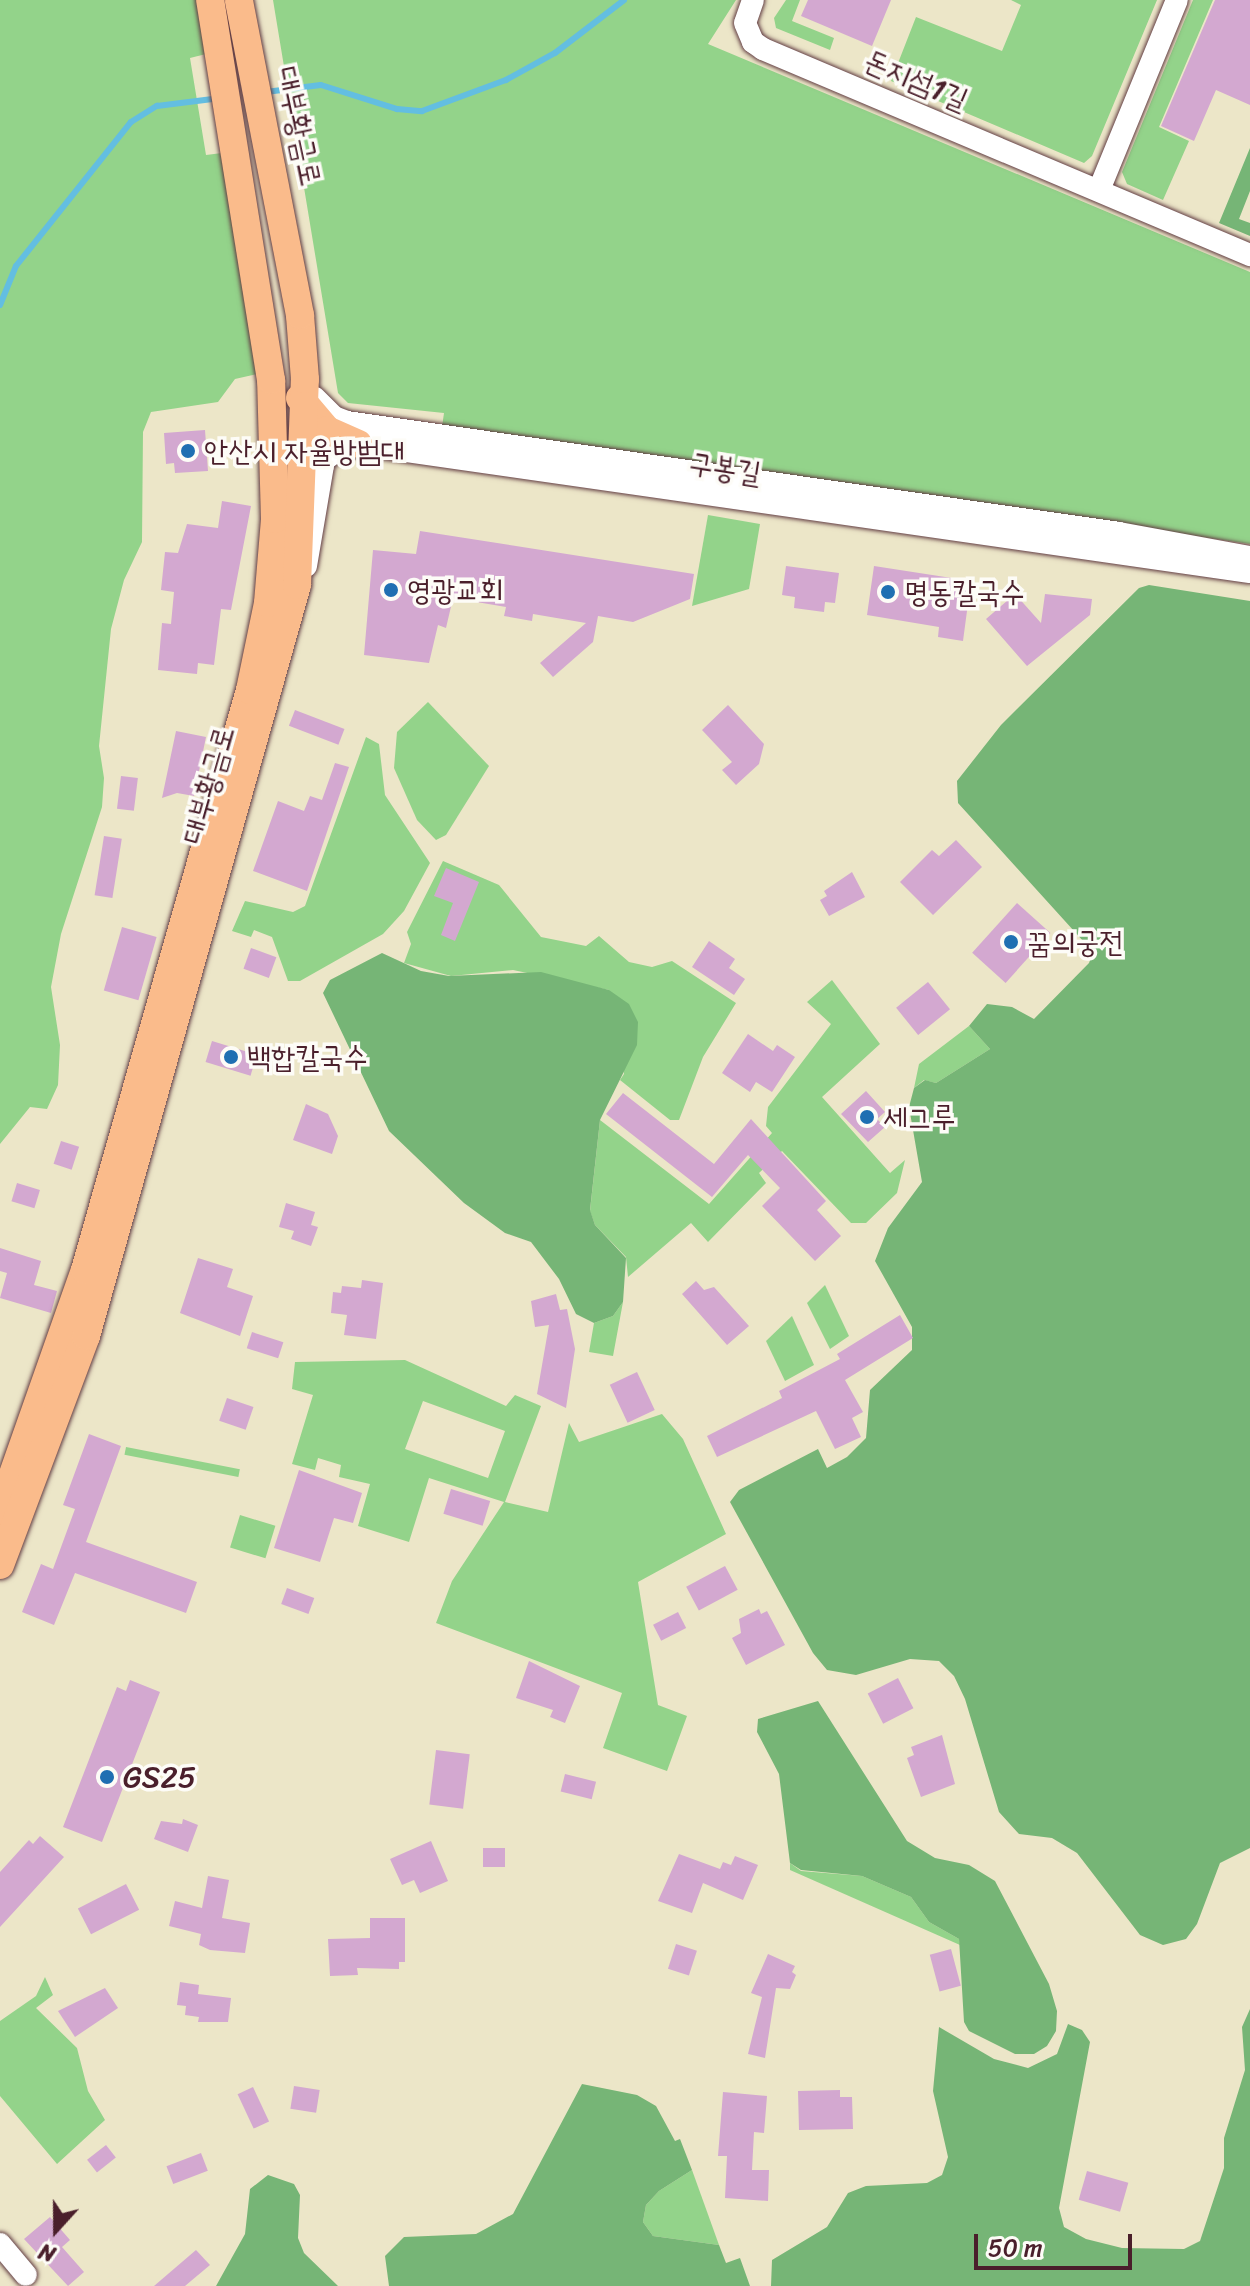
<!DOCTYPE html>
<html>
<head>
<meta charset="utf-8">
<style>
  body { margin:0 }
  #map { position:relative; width:1250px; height:2286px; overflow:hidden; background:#ece6c8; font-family:Sriracha,"Poor Story",sans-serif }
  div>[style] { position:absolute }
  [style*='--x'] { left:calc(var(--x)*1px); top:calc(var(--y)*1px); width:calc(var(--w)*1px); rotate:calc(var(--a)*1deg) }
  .green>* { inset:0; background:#93d38a; transform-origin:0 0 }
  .forest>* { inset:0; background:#76b576 }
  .stream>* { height:6px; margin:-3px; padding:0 3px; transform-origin:3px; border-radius:3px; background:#63bee1 }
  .building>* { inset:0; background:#d3a8d0; transform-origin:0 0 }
  .roads { filter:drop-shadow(0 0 2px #623d43) drop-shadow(0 0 2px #623d43) }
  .minor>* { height:22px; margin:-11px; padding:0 11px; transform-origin:11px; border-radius:11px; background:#fff }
  .major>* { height:28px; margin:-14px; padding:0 14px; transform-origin:14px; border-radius:14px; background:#fabb8b }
  .dots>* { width:22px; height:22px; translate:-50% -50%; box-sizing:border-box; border:4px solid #fdfcf7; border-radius:50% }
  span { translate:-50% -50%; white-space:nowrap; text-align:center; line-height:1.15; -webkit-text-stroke:7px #fdfcf7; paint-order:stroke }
  .street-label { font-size:30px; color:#4a1f2b }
  .poi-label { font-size:30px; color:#4a1f2b }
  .left { translate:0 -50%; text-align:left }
  .north { position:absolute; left:16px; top:2190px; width:80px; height:80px; -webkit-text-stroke:6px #fdfcf7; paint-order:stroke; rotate:201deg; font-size:22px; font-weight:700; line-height:32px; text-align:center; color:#4a1f2b }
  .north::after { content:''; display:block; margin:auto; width:28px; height:36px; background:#4a1f2b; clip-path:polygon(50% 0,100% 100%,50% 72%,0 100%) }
  .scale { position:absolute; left:974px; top:2234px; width:158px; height:36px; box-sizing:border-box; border:4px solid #4a1f2b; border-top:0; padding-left:10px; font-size:24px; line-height:28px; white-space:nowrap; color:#4a1f2b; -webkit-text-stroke:6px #fdfcf7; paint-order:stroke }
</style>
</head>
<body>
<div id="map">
  <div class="green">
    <div style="clip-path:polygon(0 0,199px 0,206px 54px,190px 58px,206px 155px,222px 153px,257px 374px,235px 379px,218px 402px,151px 412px,143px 432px,142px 542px,124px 580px,111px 629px,99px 746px,104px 778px,102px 807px,61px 934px,51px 987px,60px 1045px,58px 1085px,47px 1109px,30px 1107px,0 1144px)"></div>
    <div style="clip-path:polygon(273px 0,736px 0,708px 44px,1250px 272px,1250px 544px,442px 427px,444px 413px,348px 403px,338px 393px)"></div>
    <div style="clip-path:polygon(786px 0,800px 0,792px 21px,834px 38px,830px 50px,776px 28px,774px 18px)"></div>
    <div style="clip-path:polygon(1011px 0,1157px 0,1092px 156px,1084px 163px,891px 81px,916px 17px,1002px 51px,1021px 5px)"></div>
    <div style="clip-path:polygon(1193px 0,1213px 0,1159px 127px,1189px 141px,1163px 200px,1127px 184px,1122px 172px)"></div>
    <div style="clip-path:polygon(708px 515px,760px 524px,749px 589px,692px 606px)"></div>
    <div style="clip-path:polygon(428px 702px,489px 766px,446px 835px,436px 840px,417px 820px,394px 768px,397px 732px)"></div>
    <div style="clip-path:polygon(366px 737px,379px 744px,385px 795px,430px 863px,404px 911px,383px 934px,300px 981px,288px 981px,272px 937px,254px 930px,251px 937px,232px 931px,245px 901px,293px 912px,305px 906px)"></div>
    <div style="clip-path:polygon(443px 861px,499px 885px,541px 937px,586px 946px,599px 936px,629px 962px,652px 967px,672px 961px,736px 1003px,703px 1057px,679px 1120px,670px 1120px,620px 1080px,624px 1074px,609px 990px,513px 970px,451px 976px,404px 963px,411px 944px,407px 932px)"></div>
    <div style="clip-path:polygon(832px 980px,880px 1044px,822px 1097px,890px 1173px,905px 1160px,897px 1193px,866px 1223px,851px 1223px,782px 1151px,759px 1173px,766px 1183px,708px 1242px,691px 1223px,628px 1277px,626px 1257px,595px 1225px,590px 1211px,600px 1120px,709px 1204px,772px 1133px,766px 1126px,768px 1107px,831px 1024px,807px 1002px)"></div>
    <div style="clip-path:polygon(969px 1026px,990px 1049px,936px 1083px,924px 1080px,914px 1088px,919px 1064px)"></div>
    <div style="clip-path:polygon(825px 1285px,849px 1336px,830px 1349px,807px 1303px)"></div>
    <div style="clip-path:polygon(623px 1302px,613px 1356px,589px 1352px,594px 1323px,613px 1316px)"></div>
    <div style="clip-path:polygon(792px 1316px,814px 1365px,785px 1381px,766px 1341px)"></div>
    <div style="clip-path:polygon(evenodd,405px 1360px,506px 1406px,515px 1395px,541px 1406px,505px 1502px,548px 1512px,569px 1423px,579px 1442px,662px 1414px,683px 1439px,726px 1534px,638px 1582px,658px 1705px,687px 1716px,667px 1771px,603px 1748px,622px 1693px,436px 1623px,452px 1581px,504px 1502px,429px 1478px,409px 1542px,358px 1526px,370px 1484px,339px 1477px,341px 1465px,318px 1458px,315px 1470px,292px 1464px,313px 1395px,292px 1389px,295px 1362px,405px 1360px,423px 1401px,505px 1431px,488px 1478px,405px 1449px,423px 1401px)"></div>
    <div style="left:126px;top:1447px;width:116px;height:8px;rotate:11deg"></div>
    <div style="left:240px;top:1515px;width:37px;height:34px;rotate:17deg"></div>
    <div style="clip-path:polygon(790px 1863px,801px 1871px,862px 1876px,911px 1897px,929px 1922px,959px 1939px,960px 1945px,790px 1870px)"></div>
    <div style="clip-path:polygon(45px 1977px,53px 1995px,36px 2008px,77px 2048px,88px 2091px,105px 2120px,57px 2164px,0 2096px,0 2021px,36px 1996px)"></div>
    <div style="clip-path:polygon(692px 2170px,719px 2245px,653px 2236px,643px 2222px,646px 2205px,659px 2191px)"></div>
  </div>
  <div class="forest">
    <div style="clip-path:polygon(1250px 148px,1250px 191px,1239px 219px,1250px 223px,1250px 236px,1219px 223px)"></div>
    <div style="clip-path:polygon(1149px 585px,1250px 601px,1250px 1848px,1220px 1863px,1197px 1924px,1186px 1939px,1163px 1945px,1140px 1935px,1077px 1853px,1052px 1838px,1019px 1834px,999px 1812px,965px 1699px,954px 1676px,939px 1661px,910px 1659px,856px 1675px,827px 1670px,813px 1653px,730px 1502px,739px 1490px,818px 1449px,827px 1468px,847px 1457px,866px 1438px,870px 1390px,912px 1350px,912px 1327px,875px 1261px,888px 1228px,922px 1182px,909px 1107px,914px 1088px,925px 1080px,936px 1083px,990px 1049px,969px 1026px,987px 1004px,1012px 1007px,1034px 1019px,1089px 963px,1093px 952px,958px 803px,957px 781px,1001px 725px,1139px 588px)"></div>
    <div style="clip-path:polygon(382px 953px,421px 971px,449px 976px,541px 972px,609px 990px,629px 1004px,638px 1022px,637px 1045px,600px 1120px,590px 1210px,595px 1225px,626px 1258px,623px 1302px,613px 1316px,594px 1323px,576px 1314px,559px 1279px,531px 1242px,505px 1233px,464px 1203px,389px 1131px,323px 993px,330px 980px)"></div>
    <div style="clip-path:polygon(818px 1701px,907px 1841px,935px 1858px,969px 1865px,995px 1881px,1049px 1984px,1057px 2011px,1056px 2031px,1047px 2046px,1034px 2054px,1015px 2054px,969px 2031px,964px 2022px,959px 1939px,929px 1922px,911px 1897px,862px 1876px,801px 1870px,790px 1863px,779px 1774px,757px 1732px,758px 1719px)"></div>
    <div style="clip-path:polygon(1250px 2009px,1250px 2286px,771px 2286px,772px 2260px,827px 2227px,848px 2193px,866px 2186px,927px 2183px,942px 2175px,948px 2157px,933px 2091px,939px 2027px,994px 2059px,1028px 2068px,1057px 2054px,1068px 2024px,1082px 2030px,1090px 2042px,1059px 2208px,1064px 2227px,1086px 2239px,1122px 2248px,1184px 2249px,1200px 2241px,1224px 2168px,1224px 2138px,1245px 2070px,1242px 2027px)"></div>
    <div style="clip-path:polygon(582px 2084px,637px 2095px,656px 2106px,675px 2141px,680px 2139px,692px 2170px,659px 2191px,646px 2205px,643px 2222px,653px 2236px,719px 2245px,726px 2263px,740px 2258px,750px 2286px,389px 2286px,385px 2256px,404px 2237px,476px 2234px,513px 2214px)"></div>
    <div style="clip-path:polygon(268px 2175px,294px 2184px,300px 2195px,298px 2238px,304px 2253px,338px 2286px,216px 2286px,245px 2234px,250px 2189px)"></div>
  </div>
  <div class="stream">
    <div style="--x:266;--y:92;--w:55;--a:-7.3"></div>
    <div style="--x:321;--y:85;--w:80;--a:17.5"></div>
    <div style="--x:397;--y:109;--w:25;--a:5"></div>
    <div style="--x:422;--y:111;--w:90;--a:-20.3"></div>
    <div style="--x:506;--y:80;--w:56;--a:-28.9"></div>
    <div style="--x:555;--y:53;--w:87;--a:-37.5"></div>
    <div style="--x:0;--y:305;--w:42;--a:-67.7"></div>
    <div style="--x:16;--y:266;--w:184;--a:-51.4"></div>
    <div style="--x:131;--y:122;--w:31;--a:-32"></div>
    <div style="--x:157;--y:106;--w:64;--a:-7.2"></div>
  </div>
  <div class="building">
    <div style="clip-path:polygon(808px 0,891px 0,872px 46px,801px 16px)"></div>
    <div style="clip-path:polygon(1215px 0,1250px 0,1250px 105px,1216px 90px,1194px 141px,1161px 126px)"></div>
    <div style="clip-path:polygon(205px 430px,208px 471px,175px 473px,174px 463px,166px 464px,164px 433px)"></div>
    <div style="clip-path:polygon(222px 501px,251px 506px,231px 610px,221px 609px,214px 665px,198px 663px,197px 674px,158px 670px,162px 623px,171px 624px,174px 592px,161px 590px,165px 552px,178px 553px,187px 524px,218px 528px)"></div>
    <div style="clip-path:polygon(420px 531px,694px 574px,690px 599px,633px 622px,598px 616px,593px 642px,553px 677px,540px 663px,586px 623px,533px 614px,532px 621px,504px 616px,506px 607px,453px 598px,446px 628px,438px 625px,429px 663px,364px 655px,373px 550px,416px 554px)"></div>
    <div style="clip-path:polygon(786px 566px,839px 573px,835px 603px,825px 602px,824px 612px,794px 608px,795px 597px,782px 595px)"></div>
    <div style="clip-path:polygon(874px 566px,971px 581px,963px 641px,938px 637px,939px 627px,867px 615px)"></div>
    <div style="clip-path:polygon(1015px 594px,1041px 623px,1045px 594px,1092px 599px,1090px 615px,1027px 666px,986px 619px)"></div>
    <div style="clip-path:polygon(728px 705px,764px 744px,759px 764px,736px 785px,722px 770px,732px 762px,702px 730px)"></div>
    <div style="left:295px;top:710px;width:53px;height:17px;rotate:21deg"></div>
    <div style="clip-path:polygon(176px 731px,206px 737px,194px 796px,177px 793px,162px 798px)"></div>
    <div style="clip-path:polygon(335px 763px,349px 767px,307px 891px,253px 871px,278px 801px,304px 811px,310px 796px,322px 800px)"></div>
    <div style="left:121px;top:776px;width:17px;height:33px;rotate:7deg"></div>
    <div style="left:104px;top:836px;width:18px;height:60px;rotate:9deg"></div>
    <div style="clip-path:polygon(956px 840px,982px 867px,933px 915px,900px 882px,932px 850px,939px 856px)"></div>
    <div style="clip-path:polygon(446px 868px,479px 882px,455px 941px,441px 935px,453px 903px,434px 896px)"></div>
    <div style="clip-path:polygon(852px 872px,865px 897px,829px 916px,820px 900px,827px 896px,824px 891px)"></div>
    <div style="left:1017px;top:903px;width:45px;height:67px;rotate:42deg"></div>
    <div style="left:122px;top:927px;width:36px;height:66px;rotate:16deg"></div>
    <div style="clip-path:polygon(709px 941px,735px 959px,729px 968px,745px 979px,734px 995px,692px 967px)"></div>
    <div style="left:251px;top:948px;width:27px;height:22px;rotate:20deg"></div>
    <div style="left:928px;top:982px;width:35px;height:41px;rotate:51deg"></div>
    <div style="clip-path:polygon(748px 1034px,773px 1051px,777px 1045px,795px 1057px,772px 1092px,756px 1082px,750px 1092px,722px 1073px)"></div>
    <div style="left:212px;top:1041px;width:47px;height:22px;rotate:17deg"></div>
    <div style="clip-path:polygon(866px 1091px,885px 1112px,877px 1119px,885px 1127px,868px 1142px,841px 1114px)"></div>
    <div style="clip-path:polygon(623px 1093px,714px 1164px,751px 1119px,826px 1201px,817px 1210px,841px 1236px,815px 1261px,762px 1206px,780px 1188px,748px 1155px,712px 1197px,606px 1114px)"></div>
    <div style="clip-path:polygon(306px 1104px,328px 1114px,338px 1136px,332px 1154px,293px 1140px)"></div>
    <div style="left:61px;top:1141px;width:19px;height:24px;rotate:18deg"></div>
    <div style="left:17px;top:1183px;width:24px;height:19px;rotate:17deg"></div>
    <div style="clip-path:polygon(286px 1203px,315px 1212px,311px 1225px,318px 1227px,311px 1246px,291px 1239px,294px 1231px,279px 1227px)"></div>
    <div style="clip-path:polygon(0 1248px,41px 1261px,34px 1285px,57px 1291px,51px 1313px,0 1298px,7px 1273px,0 1271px)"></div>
    <div style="clip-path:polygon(198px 1258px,233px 1269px,227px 1287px,253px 1296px,240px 1336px,180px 1313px)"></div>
    <div style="clip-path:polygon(362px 1280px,383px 1283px,376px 1339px,344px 1335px,347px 1315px,331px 1313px,333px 1292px,341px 1293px,342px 1286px,361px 1288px)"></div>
    <div style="clip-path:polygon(696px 1281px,704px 1290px,714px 1287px,749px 1326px,727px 1345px,682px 1294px)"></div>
    <div style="clip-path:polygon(556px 1294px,560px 1310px,567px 1309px,575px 1349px,566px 1408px,537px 1394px,549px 1325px,535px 1327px,531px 1301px)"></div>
    <div style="clip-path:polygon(900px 1315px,913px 1338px,845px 1380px,863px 1412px,852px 1418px,861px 1437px,835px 1449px,816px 1411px,717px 1457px,707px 1436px,782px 1398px,779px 1391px,840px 1359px,837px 1354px)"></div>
    <div style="left:252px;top:1332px;width:33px;height:17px;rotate:18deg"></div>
    <div style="left:637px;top:1372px;width:42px;height:30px;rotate:65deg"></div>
    <div style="left:227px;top:1398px;width:28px;height:24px;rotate:19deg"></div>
    <div style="clip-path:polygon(89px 1434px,121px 1446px,86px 1542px,197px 1582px,186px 1613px,75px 1573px,54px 1625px,22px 1612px,41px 1564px,53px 1569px,75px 1509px,63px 1505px)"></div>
    <div style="clip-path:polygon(299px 1470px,362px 1493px,353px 1523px,334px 1518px,320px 1562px,274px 1548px)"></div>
    <div style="left:451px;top:1489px;width:41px;height:26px;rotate:17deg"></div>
    <div style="left:725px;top:1566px;width:27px;height:44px;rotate:62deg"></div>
    <div style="left:287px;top:1588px;width:29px;height:17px;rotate:20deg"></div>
    <div style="clip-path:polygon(759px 1609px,761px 1614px,767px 1611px,785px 1645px,746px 1665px,732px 1638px,741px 1633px,739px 1619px)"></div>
    <div style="left:678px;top:1612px;width:18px;height:28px;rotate:63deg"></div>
    <div style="clip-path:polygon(529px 1661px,580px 1686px,565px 1723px,550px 1717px,553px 1710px,516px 1698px)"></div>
    <div style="left:898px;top:1678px;width:34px;height:34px;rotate:63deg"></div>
    <div style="clip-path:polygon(130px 1680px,160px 1692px,102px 1842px,63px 1827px,117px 1687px,126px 1691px)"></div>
    <div style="clip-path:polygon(942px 1735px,955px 1784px,921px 1797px,907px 1758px,914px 1755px,911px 1747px)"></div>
    <div style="left:436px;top:1750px;width:34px;height:55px;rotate:7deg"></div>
    <div style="left:565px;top:1774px;width:32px;height:18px;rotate:14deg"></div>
    <div style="clip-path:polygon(183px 1819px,198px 1825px,188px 1852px,154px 1839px,161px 1821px,182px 1824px)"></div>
    <div style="clip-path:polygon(40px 1836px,64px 1857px,0 1927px,0 1872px,29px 1840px,33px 1844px)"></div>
    <div style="clip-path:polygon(431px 1841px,448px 1881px,420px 1893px,414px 1880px,402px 1885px,390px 1859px)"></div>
    <div style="left:483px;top:1848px;width:22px;height:19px"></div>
    <div style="clip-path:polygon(679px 1854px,720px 1869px,723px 1862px,731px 1865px,735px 1856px,758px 1865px,743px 1900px,703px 1883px,692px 1913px,658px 1901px)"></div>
    <div style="clip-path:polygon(208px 1876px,229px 1880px,222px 1918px,250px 1923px,245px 1953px,210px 1950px,199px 1945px,201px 1934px,169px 1926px,175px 1901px,202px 1908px)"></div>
    <div style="left:126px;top:1884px;width:29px;height:54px;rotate:63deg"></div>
    <div style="clip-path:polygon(370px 1918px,405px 1918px,405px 1962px,399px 1962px,399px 1969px,357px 1968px,358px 1975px,330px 1976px,328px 1939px,370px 1938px)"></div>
    <div style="left:676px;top:1944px;width:22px;height:26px;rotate:18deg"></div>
    <div style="left:951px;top:1949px;width:38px;height:22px;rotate:75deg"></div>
    <div style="clip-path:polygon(768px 1954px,795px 1966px,792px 1972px,796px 1975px,790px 1989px,776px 1988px,765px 2058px,748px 2054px,762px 1997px,751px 1993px)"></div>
    <div style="clip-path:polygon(180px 1982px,199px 1985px,198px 1994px,231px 1998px,228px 2022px,198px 2022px,199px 2017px,185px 2015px,186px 2006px,177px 2005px)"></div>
    <div style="clip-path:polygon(105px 1988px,118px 2008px,75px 2037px,58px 2011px)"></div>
    <div style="left:294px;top:2086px;width:26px;height:23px;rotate:9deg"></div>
    <div style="left:253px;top:2087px;width:38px;height:17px;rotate:65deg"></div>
    <div style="clip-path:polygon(840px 2090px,840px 2097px,852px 2097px,853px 2129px,799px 2130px,798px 2091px)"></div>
    <div style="clip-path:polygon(723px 2092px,767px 2096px,764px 2133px,754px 2132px,752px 2170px,769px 2170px,768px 2201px,725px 2198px,727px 2156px,718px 2156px)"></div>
    <div style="left:106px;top:2145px;width:16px;height:24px;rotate:52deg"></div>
    <div style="left:201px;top:2153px;width:19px;height:37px;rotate:69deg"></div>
    <div style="left:1087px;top:2171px;width:43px;height:30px;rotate:16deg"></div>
    <div style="clip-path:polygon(50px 2217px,70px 2240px,62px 2247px,84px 2272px,68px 2286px,24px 2239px)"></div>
    <div style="clip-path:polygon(196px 2250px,210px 2265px,185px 2286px,154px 2286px)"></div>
  </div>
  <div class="roads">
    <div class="minor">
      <div style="--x:753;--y:0;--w:24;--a:109"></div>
      <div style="--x:745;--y:23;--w:21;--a:67"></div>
      <div style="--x:753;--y:42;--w:12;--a:35"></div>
      <div style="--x:763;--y:49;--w:529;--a:22.93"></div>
      <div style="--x:1099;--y:190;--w:205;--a:-67.7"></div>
      <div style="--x:315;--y:398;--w:27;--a:45"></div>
      <div style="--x:334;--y:417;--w:14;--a:21"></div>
      <div style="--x:347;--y:422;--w:780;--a:8.18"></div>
      <div style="--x:1119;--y:533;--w:133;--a:10.4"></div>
      <div style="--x:306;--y:566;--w:108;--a:-80.4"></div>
      <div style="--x:324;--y:460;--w:24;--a:-36"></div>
      <div style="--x:343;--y:446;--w:15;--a:-8"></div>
      <div style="--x:358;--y:444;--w:901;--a:8.17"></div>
      <div style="--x:0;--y:2244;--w:40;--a:50"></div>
    </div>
    <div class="major">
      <div style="--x:300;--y:398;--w:42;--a:49.8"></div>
      <div style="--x:327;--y:430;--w:34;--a:24"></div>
      <div style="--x:0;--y:1511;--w:256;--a:-70.6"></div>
      <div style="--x:85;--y:1270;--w:603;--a:-74.12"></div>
      <div style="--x:250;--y:690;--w:89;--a:-78.3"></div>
      <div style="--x:268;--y:603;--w:84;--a:-85.2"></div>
      <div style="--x:275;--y:519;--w:139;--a:-91.6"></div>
      <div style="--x:271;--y:380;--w:385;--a:-99.1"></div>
      <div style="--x:0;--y:1565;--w:245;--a:-69.4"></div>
      <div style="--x:86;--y:1336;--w:780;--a:-74.31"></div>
      <div style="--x:297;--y:585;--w:206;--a:-87.8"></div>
      <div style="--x:305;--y:379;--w:64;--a:-94.5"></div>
      <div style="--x:300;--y:315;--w:321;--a:-101"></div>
    </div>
  </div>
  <div class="dots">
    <div style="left:188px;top:451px;background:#1f6fb2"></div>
    <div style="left:391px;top:590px;background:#1f6fb2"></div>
    <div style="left:888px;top:592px;background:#1f6fb2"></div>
    <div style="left:1011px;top:942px;background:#1f6fb2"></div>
    <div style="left:231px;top:1057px;background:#1f6fb2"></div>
    <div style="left:867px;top:1117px;background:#1f6fb2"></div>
    <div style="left:107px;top:1777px;background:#1f6fb2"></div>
  </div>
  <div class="street-label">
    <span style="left:916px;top:80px;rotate:23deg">돈지섬1길</span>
    <span style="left:299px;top:126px;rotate:78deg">대부황금로</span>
    <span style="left:725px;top:468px;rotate:9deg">구봉길</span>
    <span style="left:208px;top:785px;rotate:-74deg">대부황금로</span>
  </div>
  <div class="poi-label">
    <span class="left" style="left:204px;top:451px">안산시 자율방범대</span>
    <span class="left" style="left:407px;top:590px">영광교회</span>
    <span class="left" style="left:904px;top:592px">명동칼국수</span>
    <span class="left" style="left:1027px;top:942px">꿈의궁전</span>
    <span class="left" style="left:247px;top:1057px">백합칼국수</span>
    <span class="left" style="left:883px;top:1117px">세그루</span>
    <span class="left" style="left:123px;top:1777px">GS25</span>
  </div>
  <div class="north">N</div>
  <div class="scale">50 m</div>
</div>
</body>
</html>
